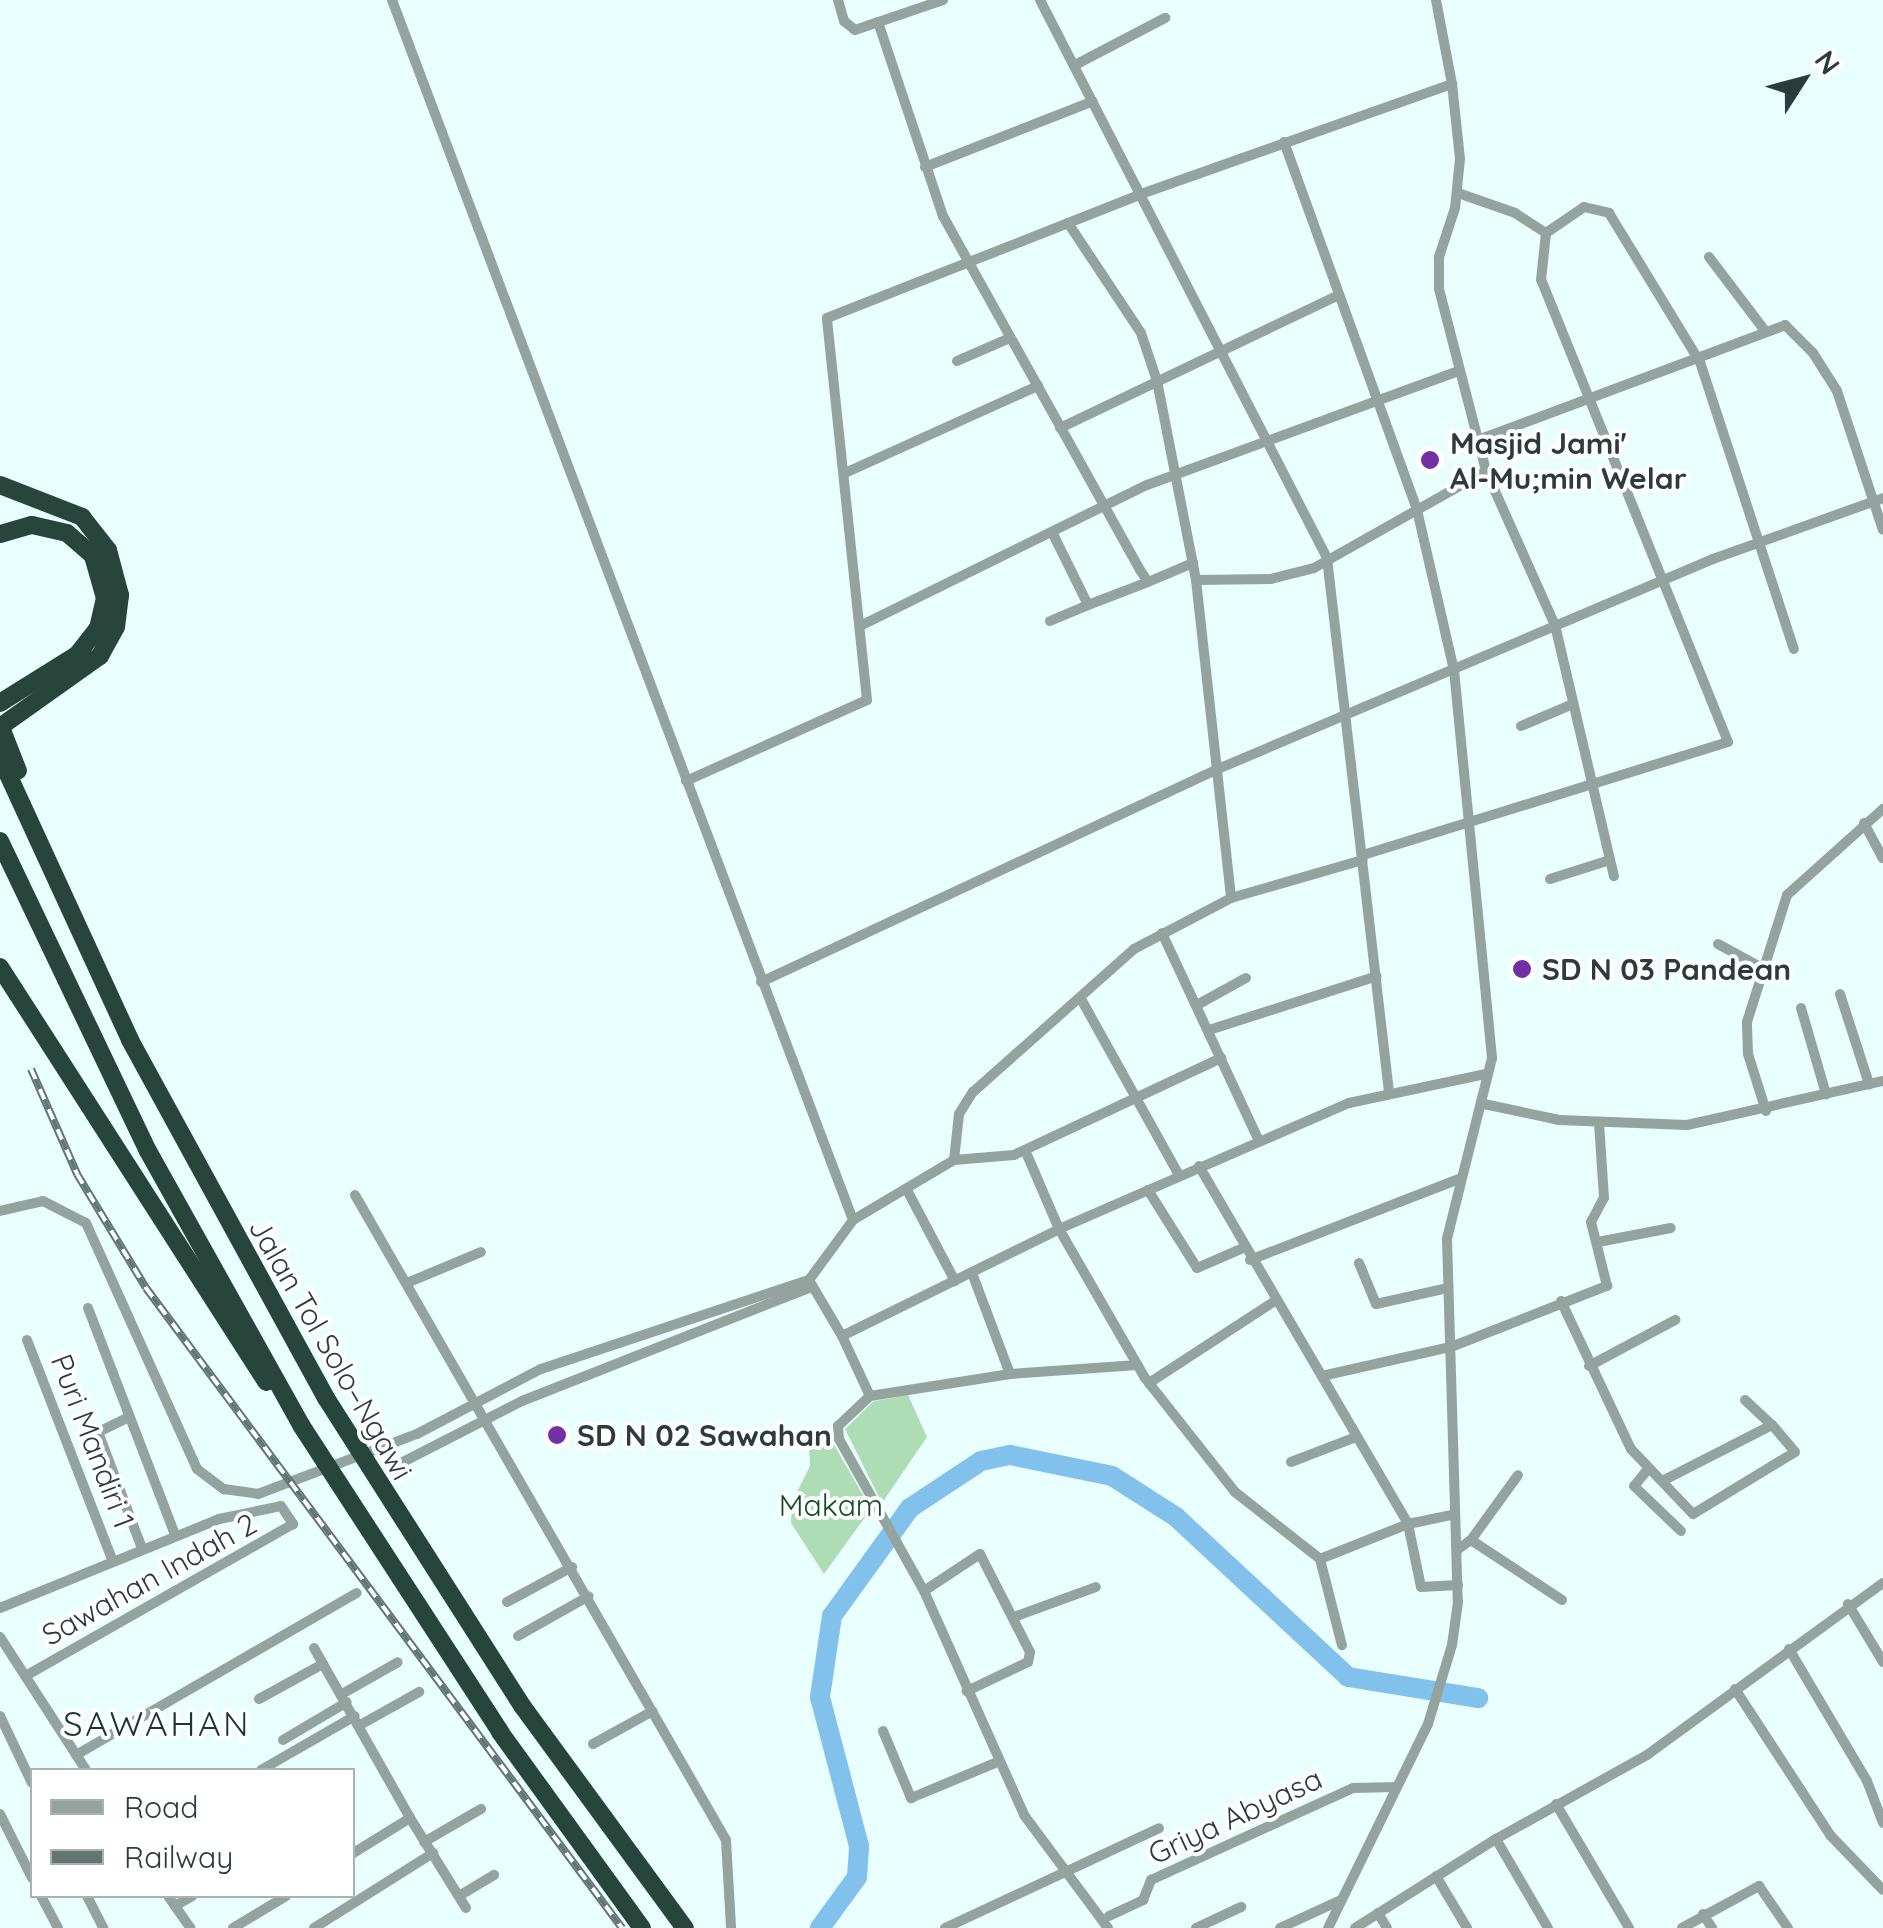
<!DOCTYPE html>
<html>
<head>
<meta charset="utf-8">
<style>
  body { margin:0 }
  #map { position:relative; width:1883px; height:1928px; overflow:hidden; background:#e8fffe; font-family:Quicksand,sans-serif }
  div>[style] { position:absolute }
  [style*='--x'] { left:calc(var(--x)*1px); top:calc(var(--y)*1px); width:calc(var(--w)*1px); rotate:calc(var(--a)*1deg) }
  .green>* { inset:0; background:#aedcb5 }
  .river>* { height:20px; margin:-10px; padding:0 10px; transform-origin:10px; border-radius:10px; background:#82c1eb }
  .minor>* { height:10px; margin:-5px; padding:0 5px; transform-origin:5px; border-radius:5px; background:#95a39e }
  .motorway>* { height:18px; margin:-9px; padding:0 9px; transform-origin:9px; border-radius:9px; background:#28453b }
  .rail>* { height:8px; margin-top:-4px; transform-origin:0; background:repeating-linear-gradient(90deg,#fff 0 11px,#637474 0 22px); box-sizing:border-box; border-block:2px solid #637474 }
  .dots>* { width:28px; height:28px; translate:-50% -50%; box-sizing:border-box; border:5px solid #fff; border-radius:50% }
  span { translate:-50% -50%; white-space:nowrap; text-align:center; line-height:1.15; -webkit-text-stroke:8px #fff; paint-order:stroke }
  .poi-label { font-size:30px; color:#2c3b3b; font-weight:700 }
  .left { translate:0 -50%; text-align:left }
  .street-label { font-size:30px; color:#2c3b3b }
  .park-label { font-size:30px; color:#114e23 }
  .quarter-label { font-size:35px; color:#163737; letter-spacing:2.5px }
  .legend { position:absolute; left:30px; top:1768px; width:325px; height:130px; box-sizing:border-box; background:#fff; border:2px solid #abb1b1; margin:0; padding:12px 18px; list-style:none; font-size:30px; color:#2c3b3b }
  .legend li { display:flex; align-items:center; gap:20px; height:50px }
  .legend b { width:50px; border:2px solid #abb1b1 }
  .north { position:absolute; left:1753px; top:30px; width:100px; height:100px; -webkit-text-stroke:8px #fff; paint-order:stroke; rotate:54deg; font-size:28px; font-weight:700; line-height:40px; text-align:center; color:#2c3b3b }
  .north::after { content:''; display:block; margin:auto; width:35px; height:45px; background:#2c3b3b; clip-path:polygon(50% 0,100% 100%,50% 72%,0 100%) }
</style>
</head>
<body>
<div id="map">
  <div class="green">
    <div style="clip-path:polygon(908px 1395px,927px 1437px,882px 1503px,845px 1429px,874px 1401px)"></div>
    <div style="clip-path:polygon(829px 1436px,871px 1509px,824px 1574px,791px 1523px,792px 1502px,810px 1466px,809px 1446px)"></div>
  </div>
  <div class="river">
    <div style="--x:820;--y:1928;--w:63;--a:-54"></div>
    <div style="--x:857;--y:1877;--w:31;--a:-86"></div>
    <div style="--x:859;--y:1846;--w:154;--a:-104.7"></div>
    <div style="--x:820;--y:1697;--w:82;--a:-81.6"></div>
    <div style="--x:832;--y:1616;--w:133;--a:-54.2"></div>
    <div style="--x:910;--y:1508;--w:85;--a:-33.5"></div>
    <div style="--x:981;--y:1461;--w:30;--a:-12"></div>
    <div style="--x:1010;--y:1455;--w:104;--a:11.6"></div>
    <div style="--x:1112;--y:1476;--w:76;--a:32.6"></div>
    <div style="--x:1176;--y:1517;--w:235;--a:42.9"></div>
    <div style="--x:1348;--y:1677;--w:132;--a:9.2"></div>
  </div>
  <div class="minor">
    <div style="--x:392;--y:0;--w:1304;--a:69.3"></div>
    <div style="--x:838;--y:0;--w:22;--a:74"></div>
    <div style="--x:844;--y:21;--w:14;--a:39"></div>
    <div style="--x:855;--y:30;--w:93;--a:-18.8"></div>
    <div style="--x:1040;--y:0;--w:627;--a:62.78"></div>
    <div style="--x:1327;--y:558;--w:538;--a:83.38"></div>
    <div style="--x:878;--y:22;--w:205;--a:71.5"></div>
    <div style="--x:943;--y:216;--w:405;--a:60.9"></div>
    <div style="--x:1140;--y:570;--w:14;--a:56"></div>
    <div style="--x:1148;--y:582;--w:49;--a:-22.9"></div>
    <div style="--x:1075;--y:65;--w:102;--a:-27.6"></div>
    <div style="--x:1452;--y:84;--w:75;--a:83.9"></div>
    <div style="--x:1460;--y:159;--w:49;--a:95.8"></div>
    <div style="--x:1455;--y:208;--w:52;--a:108.1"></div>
    <div style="--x:1439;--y:257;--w:32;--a:90"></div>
    <div style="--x:1439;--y:289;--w:188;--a:75.5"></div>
    <div style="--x:1486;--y:471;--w:169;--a:65.9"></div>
    <div style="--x:1555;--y:625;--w:258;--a:76.8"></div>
    <div style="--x:1284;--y:142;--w:391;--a:70.1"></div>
    <div style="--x:1417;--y:510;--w:164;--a:77"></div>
    <div style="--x:1454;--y:670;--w:390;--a:84.4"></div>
    <div style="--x:1492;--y:1058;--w:187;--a:104"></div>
    <div style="--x:1447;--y:1239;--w:363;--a:88.3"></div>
    <div style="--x:1458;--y:1602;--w:43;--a:97.9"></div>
    <div style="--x:1452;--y:1645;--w:83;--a:106.9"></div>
    <div style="--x:1428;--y:1724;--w:227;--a:116.1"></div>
    <div style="--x:925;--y:167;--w:180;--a:-21.4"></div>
    <div style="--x:1458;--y:193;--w:60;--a:19.3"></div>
    <div style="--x:1515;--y:213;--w:37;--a:33"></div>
    <div style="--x:1068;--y:223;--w:132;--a:56.4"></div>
    <div style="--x:1141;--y:333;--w:51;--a:71.6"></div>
    <div style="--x:1157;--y:381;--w:203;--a:78.9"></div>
    <div style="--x:1196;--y:580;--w:320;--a:83.7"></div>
    <div style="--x:1709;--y:257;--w:94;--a:52.8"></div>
    <div style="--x:957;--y:361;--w:58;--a:-23.5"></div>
    <div style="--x:1060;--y:428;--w:305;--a:-25.5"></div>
    <div style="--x:1478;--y:440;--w:328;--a:-20.5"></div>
    <div style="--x:1785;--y:325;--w:40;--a:45"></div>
    <div style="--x:1813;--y:353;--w:45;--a:57.7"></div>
    <div style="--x:1837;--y:391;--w:146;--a:71.7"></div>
    <div style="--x:845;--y:473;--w:212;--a:-24.3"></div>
    <div style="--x:1052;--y:532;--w:81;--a:63.7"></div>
    <div style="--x:1088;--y:605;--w:64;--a:-21"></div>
    <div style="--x:1196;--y:580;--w:75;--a:-0.8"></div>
    <div style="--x:1271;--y:579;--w:44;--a:-14.3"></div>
    <div style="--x:1314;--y:568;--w:197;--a:-29.4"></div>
    <div style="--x:1050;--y:621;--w:41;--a:-22.8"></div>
    <div style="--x:860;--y:626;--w:320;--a:-26.2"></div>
    <div style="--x:1147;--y:485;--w:331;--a:-20.1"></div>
    <div style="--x:1521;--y:726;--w:56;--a:-22.9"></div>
    <div style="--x:686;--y:781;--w:198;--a:-24.1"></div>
    <div style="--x:867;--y:700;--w:384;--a:-96"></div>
    <div style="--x:827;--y:318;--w:341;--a:-21.5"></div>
    <div style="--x:1144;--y:193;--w:327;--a:-19.5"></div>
    <div style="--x:1452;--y:84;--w:86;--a:-100.8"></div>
    <div style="--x:1864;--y:823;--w:40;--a:62"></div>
    <div style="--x:1363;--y:855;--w:382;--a:-17.2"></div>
    <div style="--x:1728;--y:742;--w:498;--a:-112"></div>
    <div style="--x:1541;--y:280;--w:47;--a:-83.9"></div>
    <div style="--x:1546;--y:233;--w:46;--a:-34.4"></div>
    <div style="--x:1584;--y:207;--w:26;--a:13"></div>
    <div style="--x:1609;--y:213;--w:175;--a:58.6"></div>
    <div style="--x:1700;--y:362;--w:302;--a:71.9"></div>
    <div style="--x:1550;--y:879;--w:63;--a:-17.6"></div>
    <div style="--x:1162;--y:933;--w:230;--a:65"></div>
    <div style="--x:1718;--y:944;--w:50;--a:28.6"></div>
    <div style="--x:761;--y:982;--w:504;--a:-24.99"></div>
    <div style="--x:1218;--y:769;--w:538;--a:-22.99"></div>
    <div style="--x:1713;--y:559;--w:181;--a:-19.7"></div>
    <div style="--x:1840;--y:994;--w:95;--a:72.1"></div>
    <div style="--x:1081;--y:999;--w:201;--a:60.9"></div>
    <div style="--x:1197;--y:1005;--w:56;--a:-28.9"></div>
    <div style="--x:1801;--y:1008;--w:90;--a:73.8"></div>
    <div style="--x:1209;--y:1030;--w:176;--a:-17.8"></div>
    <div style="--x:1484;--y:1104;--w:77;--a:12"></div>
    <div style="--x:1559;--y:1120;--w:128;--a:2.2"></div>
    <div style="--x:1687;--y:1125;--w:201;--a:-12.7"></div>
    <div style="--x:1766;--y:1111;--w:60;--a:-107.5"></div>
    <div style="--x:1748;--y:1054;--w:32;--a:-92"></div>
    <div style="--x:1747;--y:1022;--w:133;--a:-72.5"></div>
    <div style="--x:1787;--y:895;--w:129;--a:-41.9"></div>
    <div style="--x:1025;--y:1150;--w:86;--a:66.7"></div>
    <div style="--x:1059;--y:1229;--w:172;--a:60"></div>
    <div style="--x:1145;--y:1378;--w:145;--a:51.7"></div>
    <div style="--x:1235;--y:1492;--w:108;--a:38.2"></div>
    <div style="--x:1320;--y:1559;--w:95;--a:-21.7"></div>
    <div style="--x:1408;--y:1524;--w:64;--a:78.3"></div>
    <div style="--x:1421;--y:1587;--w:37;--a:-3"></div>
    <div style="--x:954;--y:1160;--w:46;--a:-83.8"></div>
    <div style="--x:959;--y:1114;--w:26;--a:-58"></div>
    <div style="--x:973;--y:1092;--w:215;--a:-41.6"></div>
    <div style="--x:1134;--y:949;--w:110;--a:-27.7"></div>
    <div style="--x:1231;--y:898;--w:137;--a:-16.1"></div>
    <div style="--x:1199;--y:1166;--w:415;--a:59.7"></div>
    <div style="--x:1408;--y:1524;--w:45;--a:-11.6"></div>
    <div style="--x:907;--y:1190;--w:103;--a:62.2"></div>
    <div style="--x:1148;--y:1190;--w:92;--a:57.9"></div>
    <div style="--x:1197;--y:1268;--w:50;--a:-23.5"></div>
    <div style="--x:355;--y:1195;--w:744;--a:60.09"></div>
    <div style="--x:726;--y:1840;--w:88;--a:86.7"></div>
    <div style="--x:0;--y:1211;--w:44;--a:-13.1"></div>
    <div style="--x:43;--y:1201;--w:48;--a:27.1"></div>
    <div style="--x:86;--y:1223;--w:270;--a:65.7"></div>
    <div style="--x:197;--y:1469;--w:34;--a:37"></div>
    <div style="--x:224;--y:1489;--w:34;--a:8"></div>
    <div style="--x:258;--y:1494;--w:170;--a:-20.7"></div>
    <div style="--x:417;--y:1434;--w:140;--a:-27.7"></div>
    <div style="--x:541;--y:1369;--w:282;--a:-18.4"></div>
    <div style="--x:809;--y:1280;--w:74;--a:-53.7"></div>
    <div style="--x:853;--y:1220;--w:117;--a:-30.7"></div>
    <div style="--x:954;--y:1160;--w:60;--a:-4.8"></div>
    <div style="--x:1014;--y:1155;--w:229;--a:-25.1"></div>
    <div style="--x:1598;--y:1242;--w:74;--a:-10.9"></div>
    <div style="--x:1250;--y:1260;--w:224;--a:-21.2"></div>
    <div style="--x:1359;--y:1263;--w:44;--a:67.5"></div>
    <div style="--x:1376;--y:1304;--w:74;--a:-12.5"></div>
    <div style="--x:972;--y:1273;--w:108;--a:69.4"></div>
    <div style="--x:809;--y:1280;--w:65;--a:59.5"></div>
    <div style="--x:842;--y:1336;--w:242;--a:-26.2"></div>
    <div style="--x:1059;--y:1229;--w:316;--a:-23.5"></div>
    <div style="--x:1349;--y:1103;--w:139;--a:-12"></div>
    <div style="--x:407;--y:1283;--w:80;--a:-22.7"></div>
    <div style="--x:1561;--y:1301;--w:164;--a:64.7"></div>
    <div style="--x:1631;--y:1449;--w:90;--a:46.4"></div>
    <div style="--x:1693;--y:1514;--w:119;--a:-31.3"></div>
    <div style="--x:1795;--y:1452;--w:35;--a:-130"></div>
    <div style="--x:1772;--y:1425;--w:121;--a:153"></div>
    <div style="--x:88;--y:1308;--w:240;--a:69"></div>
    <div style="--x:842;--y:1336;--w:66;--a:65"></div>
    <div style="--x:870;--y:1396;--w:44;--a:136.8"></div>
    <div style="--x:838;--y:1426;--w:13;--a:86"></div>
    <div style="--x:839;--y:1439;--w:174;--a:60.8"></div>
    <div style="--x:924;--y:1591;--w:245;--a:65.9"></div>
    <div style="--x:1024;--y:1815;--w:141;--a:53.4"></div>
    <div style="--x:27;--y:1340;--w:235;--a:68.8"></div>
    <div style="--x:1589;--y:1366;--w:98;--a:-28.1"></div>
    <div style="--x:1322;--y:1376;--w:132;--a:-12.7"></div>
    <div style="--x:1451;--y:1347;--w:168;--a:-21.4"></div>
    <div style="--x:1607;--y:1286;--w:66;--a:-104"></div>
    <div style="--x:1591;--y:1222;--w:27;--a:-62"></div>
    <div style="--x:1604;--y:1198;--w:76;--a:-93.8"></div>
    <div style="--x:1149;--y:1383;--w:150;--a:-33.1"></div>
    <div style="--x:870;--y:1396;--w:142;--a:-8.9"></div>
    <div style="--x:1010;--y:1374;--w:128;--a:-4"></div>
    <div style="--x:1745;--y:1400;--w:37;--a:43"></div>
    <div style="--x:129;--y:1417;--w:34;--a:154"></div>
    <div style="--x:98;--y:1432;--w:122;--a:69.3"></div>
    <div style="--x:1291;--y:1462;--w:70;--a:-21"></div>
    <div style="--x:399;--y:1464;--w:138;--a:-27.1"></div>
    <div style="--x:522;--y:1401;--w:311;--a:-21.5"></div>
    <div style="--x:1648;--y:1469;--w:22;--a:129"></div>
    <div style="--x:1634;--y:1486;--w:65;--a:43.8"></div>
    <div style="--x:1471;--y:1540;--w:80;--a:-54.1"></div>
    <div style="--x:1457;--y:1550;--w:17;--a:-36"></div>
    <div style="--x:1471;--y:1540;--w:109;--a:33.4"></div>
    <div style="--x:1320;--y:1559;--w:89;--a:75.7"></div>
    <div style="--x:924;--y:1591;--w:67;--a:-33.5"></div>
    <div style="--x:980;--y:1554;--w:110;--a:63"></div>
    <div style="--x:1030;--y:1652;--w:10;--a:101"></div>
    <div style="--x:1028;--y:1662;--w:68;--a:154.6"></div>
    <div style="--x:507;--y:1602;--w:74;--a:-28.3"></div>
    <div style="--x:1848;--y:1604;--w:68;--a:58.9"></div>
    <div style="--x:0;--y:1608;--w:236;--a:-22.1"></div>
    <div style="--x:219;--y:1519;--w:63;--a:-11.8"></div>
    <div style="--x:281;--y:1506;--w:22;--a:56"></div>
    <div style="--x:293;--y:1524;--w:308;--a:150.4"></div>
    <div style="--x:1014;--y:1617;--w:87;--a:-20.1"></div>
    <div style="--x:518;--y:1636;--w:81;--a:-29.4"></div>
    <div style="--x:0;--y:1637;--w:158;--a:57.1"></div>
    <div style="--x:314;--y:1648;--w:195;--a:60.5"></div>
    <div style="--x:410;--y:1818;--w:68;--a:148.2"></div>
    <div style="--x:1789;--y:1649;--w:153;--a:59.4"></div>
    <div style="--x:1867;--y:1781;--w:45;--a:69.1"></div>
    <div style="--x:1735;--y:1689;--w:174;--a:56.9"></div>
    <div style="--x:1830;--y:1835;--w:76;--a:46.1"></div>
    <div style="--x:342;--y:1694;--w:64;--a:-29.7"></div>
    <div style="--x:259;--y:1699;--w:73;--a:-28.7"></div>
    <div style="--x:0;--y:1716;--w:74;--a:64.5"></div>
    <div style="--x:360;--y:1725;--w:68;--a:-29.2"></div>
    <div style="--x:883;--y:1731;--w:73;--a:67.3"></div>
    <div style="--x:911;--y:1798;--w:96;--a:-22.6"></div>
    <div style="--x:283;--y:1740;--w:74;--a:-30.7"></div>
    <div style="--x:593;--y:1744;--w:68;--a:-28.8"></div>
    <div style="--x:76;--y:1755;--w:324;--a:-30"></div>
    <div style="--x:261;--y:1770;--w:108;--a:-29.9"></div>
    <div style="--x:1556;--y:1804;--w:144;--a:59.5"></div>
    <div style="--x:0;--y:1814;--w:72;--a:63.4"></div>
    <div style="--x:410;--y:1818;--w:106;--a:58.1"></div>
    <div style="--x:1496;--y:1839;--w:103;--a:59.7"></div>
    <div style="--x:424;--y:1842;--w:66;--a:-30.1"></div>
    <div style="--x:1436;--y:1876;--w:61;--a:59.2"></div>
    <div style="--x:41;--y:1896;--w:36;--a:62"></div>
    <div style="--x:87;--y:1896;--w:36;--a:63"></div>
    <div style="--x:168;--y:1896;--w:39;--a:55"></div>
    <div style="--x:459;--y:1896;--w:41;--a:-31"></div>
    <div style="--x:175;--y:1906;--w:20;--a:-30"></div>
    <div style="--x:1378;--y:1913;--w:17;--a:59"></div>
    <div style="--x:1703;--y:1914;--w:17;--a:57"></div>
    <div style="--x:1109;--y:1916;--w:38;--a:-25"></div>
    <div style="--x:1143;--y:1900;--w:22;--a:-68"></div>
    <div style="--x:1151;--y:1880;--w:222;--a:-24.5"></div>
    <div style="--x:1353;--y:1788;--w:43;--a:-1.3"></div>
    <div style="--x:233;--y:1928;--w:62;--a:-31.1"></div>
    <div style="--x:314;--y:1928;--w:141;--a:-32.2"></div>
    <div style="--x:945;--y:1928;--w:236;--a:-25"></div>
    <div style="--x:1196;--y:1928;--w:50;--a:-25"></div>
    <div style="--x:1280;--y:1928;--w:67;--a:-24.7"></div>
    <div style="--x:1355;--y:1928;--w:167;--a:-32.3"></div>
    <div style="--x:1496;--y:1839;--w:173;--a:-29.1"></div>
    <div style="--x:1647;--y:1755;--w:292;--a:-36.1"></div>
    <div style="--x:1682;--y:1928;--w:88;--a:-28.6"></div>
    <div style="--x:1759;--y:1886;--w:51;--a:55.4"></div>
  </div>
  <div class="motorway">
    <div style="--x:0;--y:485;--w:88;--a:21.3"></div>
    <div style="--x:82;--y:517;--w:42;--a:51.8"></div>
    <div style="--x:108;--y:550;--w:47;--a:75.1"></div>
    <div style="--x:120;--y:595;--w:32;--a:97"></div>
    <div style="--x:116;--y:627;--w:33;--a:119"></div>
    <div style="--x:100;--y:656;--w:123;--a:144.6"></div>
    <div style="--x:0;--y:534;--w:33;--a:-16"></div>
    <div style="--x:32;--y:525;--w:36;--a:13"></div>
    <div style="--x:67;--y:533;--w:35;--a:41"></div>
    <div style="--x:93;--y:556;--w:44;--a:74.1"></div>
    <div style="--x:105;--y:598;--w:31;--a:103"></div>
    <div style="--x:98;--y:628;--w:33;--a:128"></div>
    <div style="--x:78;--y:654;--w:92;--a:147.9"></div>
    <div style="--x:0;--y:725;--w:49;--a:68.6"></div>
    <div style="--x:0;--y:757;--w:311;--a:65.3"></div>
    <div style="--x:130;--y:1040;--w:408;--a:61.3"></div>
    <div style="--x:326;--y:1398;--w:366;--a:57.5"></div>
    <div style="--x:523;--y:1707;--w:274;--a:53.8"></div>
    <div style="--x:0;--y:841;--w:344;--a:64.5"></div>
    <div style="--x:148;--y:1151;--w:314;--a:60.8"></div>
    <div style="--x:301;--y:1425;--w:366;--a:57"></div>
    <div style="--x:500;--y:1732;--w:242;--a:54.1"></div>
    <div style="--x:0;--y:967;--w:493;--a:57.3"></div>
  </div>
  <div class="rail">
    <div style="--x:31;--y:1069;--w:115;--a:66.3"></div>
    <div style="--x:77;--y:1174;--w:133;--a:58.8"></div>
    <div style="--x:146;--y:1288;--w:798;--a:53.36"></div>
  </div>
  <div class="dots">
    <div style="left:1430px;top:460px;background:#7130a4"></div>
    <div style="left:1522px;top:969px;background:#7130a4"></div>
    <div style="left:557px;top:1435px;background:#7130a4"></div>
  </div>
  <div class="poi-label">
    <span class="left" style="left:1450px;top:460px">Masjid Jami'<br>Al-Mu;min Welar</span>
    <span class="left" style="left:1542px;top:969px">SD N 03 Pandean</span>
    <span class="left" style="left:577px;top:1435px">SD N 02 Sawahan</span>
  </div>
  <div class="street-label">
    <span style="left:331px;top:1349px;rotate:60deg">Jalan Tol Solo–Ngawi</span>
    <span style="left:93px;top:1441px;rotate:69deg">Puri Mandiri 1</span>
    <span style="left:149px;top:1579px;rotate:-29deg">Sawahan Indah 2</span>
    <span style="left:1235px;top:1816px;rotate:-25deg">Griya Abyasa</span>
  </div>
  <div class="park-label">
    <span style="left:831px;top:1505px">Makam</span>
  </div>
  <div class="quarter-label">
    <span style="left:157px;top:1723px">SAWAHAN</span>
  </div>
  <ul class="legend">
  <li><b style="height:12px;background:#95a39e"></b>Road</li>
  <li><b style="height:12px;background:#637474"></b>Railway</li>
  </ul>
  <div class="north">N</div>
</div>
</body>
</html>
